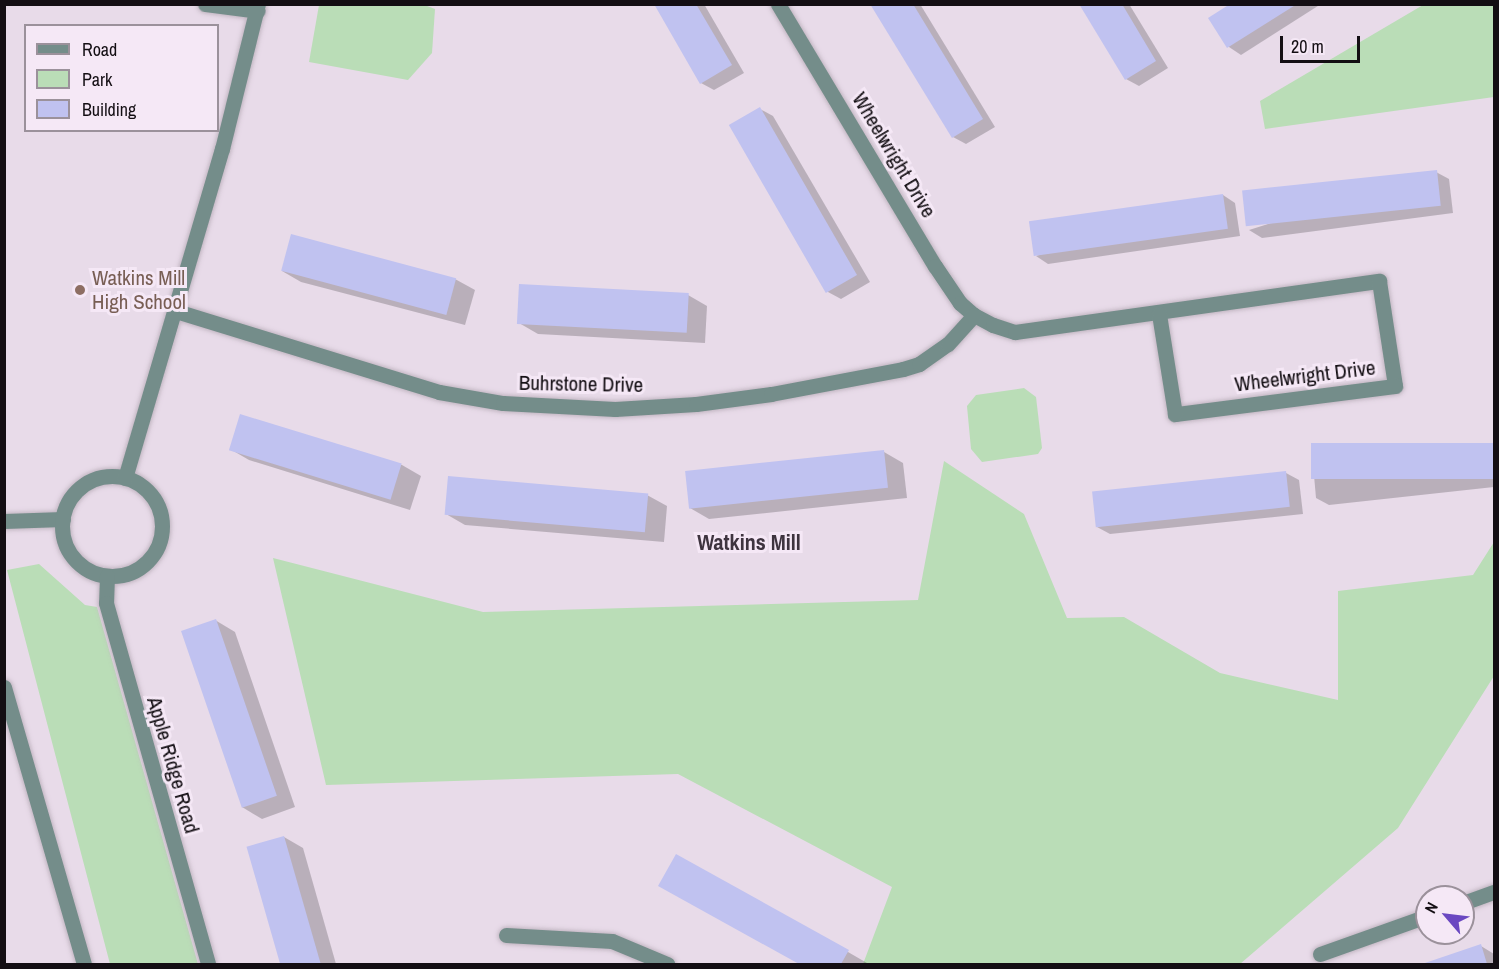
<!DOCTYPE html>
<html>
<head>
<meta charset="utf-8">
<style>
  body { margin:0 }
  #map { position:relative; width:1499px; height:969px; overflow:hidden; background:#e8dbe9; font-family:"Archivo Narrow",sans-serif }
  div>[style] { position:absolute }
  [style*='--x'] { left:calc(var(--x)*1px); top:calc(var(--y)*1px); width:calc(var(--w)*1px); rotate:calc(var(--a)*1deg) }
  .green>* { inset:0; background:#baddb7 }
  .shadow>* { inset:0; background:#0003 }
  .building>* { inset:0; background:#c0c2f0; transform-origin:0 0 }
  .roads { filter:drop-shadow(0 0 2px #c2b6c2) drop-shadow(0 0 2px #c2b6c2) }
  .service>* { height:15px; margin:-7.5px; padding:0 7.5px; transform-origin:7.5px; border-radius:7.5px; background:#748d8a }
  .minor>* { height:15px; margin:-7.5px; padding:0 7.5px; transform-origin:7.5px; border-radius:7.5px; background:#748d8a }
  .minor>.ring { margin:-7.5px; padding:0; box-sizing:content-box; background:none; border:15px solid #748d8a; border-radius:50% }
  .dots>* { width:16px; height:16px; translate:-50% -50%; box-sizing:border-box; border:3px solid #f5e8f6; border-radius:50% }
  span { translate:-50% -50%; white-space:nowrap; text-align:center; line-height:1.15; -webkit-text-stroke:6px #f5e8f6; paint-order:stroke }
  .street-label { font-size:21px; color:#130e13 }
  .education-label { font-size:21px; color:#785e54 }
  .left { translate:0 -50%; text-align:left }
  .neighbourhood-label { font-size:22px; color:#3e343f; font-weight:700 }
  .frame { position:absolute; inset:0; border:6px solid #130e13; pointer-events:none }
  .legend { position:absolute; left:24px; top:24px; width:195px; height:108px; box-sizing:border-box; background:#f5e8f6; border:2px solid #9b919b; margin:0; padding:8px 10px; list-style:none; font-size:18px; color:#130e13 }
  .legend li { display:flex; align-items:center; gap:12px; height:30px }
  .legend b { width:30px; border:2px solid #9b919b }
  .north { position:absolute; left:1415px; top:885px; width:60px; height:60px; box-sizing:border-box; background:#f5e8f6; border:2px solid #9b919b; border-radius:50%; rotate:298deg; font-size:16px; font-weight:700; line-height:24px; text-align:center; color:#130e13 }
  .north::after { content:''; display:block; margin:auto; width:21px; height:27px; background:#6a48c1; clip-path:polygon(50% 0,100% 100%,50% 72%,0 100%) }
  .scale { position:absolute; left:1280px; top:36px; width:80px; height:27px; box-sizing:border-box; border:3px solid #130e13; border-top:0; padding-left:8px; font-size:18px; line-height:21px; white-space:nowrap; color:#130e13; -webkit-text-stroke:4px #f5e8f6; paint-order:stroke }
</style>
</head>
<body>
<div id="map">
  <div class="green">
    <div style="clip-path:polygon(422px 4px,435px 9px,432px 53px,408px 80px,309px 62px,319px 5px)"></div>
    <div style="clip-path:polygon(1423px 5px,1494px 5px,1494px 97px,1265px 129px,1260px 101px)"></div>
    <div style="clip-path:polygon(1024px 388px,1036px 397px,1042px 448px,1038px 454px,982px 462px,971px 449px,967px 406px,976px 395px)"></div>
    <div style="clip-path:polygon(944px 461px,1024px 514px,1067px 618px,1124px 617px,1220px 673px,1338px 700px,1338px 591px,1473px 575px,1494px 542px,1494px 676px,1398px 828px,1240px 964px,863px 964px,892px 887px,678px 774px,326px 785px,273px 558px,483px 612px,918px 600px)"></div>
    <div style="clip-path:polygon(39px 564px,85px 605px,97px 607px,198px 964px,110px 964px,7px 570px)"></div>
  </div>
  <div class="shadow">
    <div style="clip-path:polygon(655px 4px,704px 4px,744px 73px,714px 90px,701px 83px)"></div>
    <div style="clip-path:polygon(872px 4px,920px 4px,995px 127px,966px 144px,953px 137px)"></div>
    <div style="clip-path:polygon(1081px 4px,1129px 4px,1168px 68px,1139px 86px,1126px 79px)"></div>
    <div style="clip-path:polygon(1233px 4px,1321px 4px,1241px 55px,1229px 47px,1211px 19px)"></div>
    <div style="clip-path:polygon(760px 109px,773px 116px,870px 282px,841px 299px,828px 292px)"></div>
    <div style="clip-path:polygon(1436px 172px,1449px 179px,1453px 213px,1262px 238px,1249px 230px)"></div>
    <div style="clip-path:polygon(1223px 195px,1235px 203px,1240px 236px,1048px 264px,1036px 256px)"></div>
    <div style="clip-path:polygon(282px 271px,455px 279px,475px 290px,465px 325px,301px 282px)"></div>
    <div style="clip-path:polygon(688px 295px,707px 306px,705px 343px,538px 334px,519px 323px)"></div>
    <div style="clip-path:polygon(241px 416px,402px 465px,421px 476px,410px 510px,249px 460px,230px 449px)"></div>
    <div style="clip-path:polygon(1494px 445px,1494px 487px,1329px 505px,1316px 498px,1313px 464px)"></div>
    <div style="clip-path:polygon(884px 452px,903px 463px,907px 498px,709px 519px,690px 508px)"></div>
    <div style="clip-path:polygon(1286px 473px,1299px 480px,1303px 514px,1110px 534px,1097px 527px)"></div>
    <div style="clip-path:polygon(647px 495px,667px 506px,664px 542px,465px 525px,446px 514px)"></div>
    <div style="clip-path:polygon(215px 620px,235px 632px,295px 807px,262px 819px,242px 807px)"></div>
    <div style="clip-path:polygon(284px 837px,303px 848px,336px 964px,283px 964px,249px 848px)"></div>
    <div style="clip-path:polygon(660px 885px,848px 952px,867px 963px,801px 964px)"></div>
    <div style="clip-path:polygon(1481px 946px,1494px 954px,1494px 964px,1425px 964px)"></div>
  </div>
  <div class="building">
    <div style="clip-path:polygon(654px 4px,696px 4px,732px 65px,700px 84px)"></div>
    <div style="clip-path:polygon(870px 4px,913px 4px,983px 119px,952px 138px)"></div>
    <div style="clip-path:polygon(1079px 4px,1122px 4px,1156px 61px,1125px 80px)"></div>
    <div style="clip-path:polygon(1230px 4px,1297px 4px,1227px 48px,1208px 18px)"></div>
    <div style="left:760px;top:107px;width:194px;height:36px;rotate:60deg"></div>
    <div style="left:1437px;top:170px;width:36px;height:196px;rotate:84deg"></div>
    <div style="left:1223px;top:194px;width:35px;height:196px;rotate:82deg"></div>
    <div style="left:291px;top:234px;width:171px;height:38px;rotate:15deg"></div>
    <div style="left:519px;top:284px;width:170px;height:40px;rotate:3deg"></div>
    <div style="left:240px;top:414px;width:169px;height:38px;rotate:17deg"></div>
    <div style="left:1494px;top:443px;width:36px;height:183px;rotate:90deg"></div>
    <div style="left:884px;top:450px;width:38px;height:200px;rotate:84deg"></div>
    <div style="left:1286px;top:471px;width:36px;height:195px;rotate:84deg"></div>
    <div style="left:448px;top:476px;width:201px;height:39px;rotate:5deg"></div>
    <div style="left:216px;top:619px;width:187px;height:37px;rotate:71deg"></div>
    <div style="left:284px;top:836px;width:133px;height:39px;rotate:74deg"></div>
    <div style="clip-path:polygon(676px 854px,849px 950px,841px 964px,799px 964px,658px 886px)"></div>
    <div style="clip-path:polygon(1481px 944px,1487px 964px,1422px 964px)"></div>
  </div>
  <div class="roads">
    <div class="service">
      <div style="--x:205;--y:4;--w:53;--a:7.5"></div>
      <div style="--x:4;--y:521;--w:59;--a:-1.9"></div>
      <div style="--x:4;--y:687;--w:288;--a:73.9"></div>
    </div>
    <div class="minor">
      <div style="--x:778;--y:4;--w:305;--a:59.1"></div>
      <div style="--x:935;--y:266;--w:45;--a:56"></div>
      <div style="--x:960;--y:303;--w:18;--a:41"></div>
      <div style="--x:974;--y:315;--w:21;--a:28"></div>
      <div style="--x:993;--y:325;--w:23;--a:18"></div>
      <div style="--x:1015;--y:332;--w:368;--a:-8"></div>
      <div style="--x:1379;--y:281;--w:106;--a:81.3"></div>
      <div style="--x:1395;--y:386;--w:222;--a:172.7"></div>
      <div style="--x:1175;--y:414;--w:101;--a:-99.1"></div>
      <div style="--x:176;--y:311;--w:275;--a:17.1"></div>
      <div style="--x:439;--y:392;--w:65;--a:9.8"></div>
      <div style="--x:503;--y:403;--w:112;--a:3.1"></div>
      <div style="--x:615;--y:409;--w:81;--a:-3.5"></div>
      <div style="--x:696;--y:404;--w:76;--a:-7.6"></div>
      <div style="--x:771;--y:394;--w:134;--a:-10.7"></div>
      <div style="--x:903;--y:369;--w:17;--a:-17"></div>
      <div style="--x:919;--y:364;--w:35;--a:-35"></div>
      <div style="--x:948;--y:344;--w:39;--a:-48"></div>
      <div class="ring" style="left:62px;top:476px;width:85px;height:85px"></div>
      <div style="--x:125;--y:478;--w:343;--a:-73.6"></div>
      <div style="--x:222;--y:149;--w:149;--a:-76.1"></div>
      <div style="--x:107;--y:576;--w:27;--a:92"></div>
      <div style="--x:106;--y:603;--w:375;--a:74.2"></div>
      <div style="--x:1463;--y:903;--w:33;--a:-20"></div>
      <div style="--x:506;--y:935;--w:106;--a:3.2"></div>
      <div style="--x:612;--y:941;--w:60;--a:22.7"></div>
      <div style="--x:1320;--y:954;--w:114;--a:-19.6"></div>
    </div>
  </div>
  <div class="dots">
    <div style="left:80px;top:290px;background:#8d6e63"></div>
  </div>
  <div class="street-label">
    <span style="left:894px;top:155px;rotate:59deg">Wheelwright Drive</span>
    <span style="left:1305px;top:376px;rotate:-7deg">Wheelwright Drive</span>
    <span style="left:581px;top:384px;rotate:1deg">Buhrstone Drive</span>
    <span style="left:173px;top:765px;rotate:74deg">Apple Ridge Road</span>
  </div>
  <div class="education-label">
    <span class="left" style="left:92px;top:290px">Watkins Mill<br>High School</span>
  </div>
  <div class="neighbourhood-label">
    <span style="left:749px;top:543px">Watkins Mill</span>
  </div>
  <div class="frame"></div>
  <ul class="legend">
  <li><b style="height:8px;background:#748d8a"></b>Road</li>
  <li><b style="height:16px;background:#baddb7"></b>Park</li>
  <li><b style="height:16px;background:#c0c2f0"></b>Building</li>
  </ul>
  <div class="north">N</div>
  <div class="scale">20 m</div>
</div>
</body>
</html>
